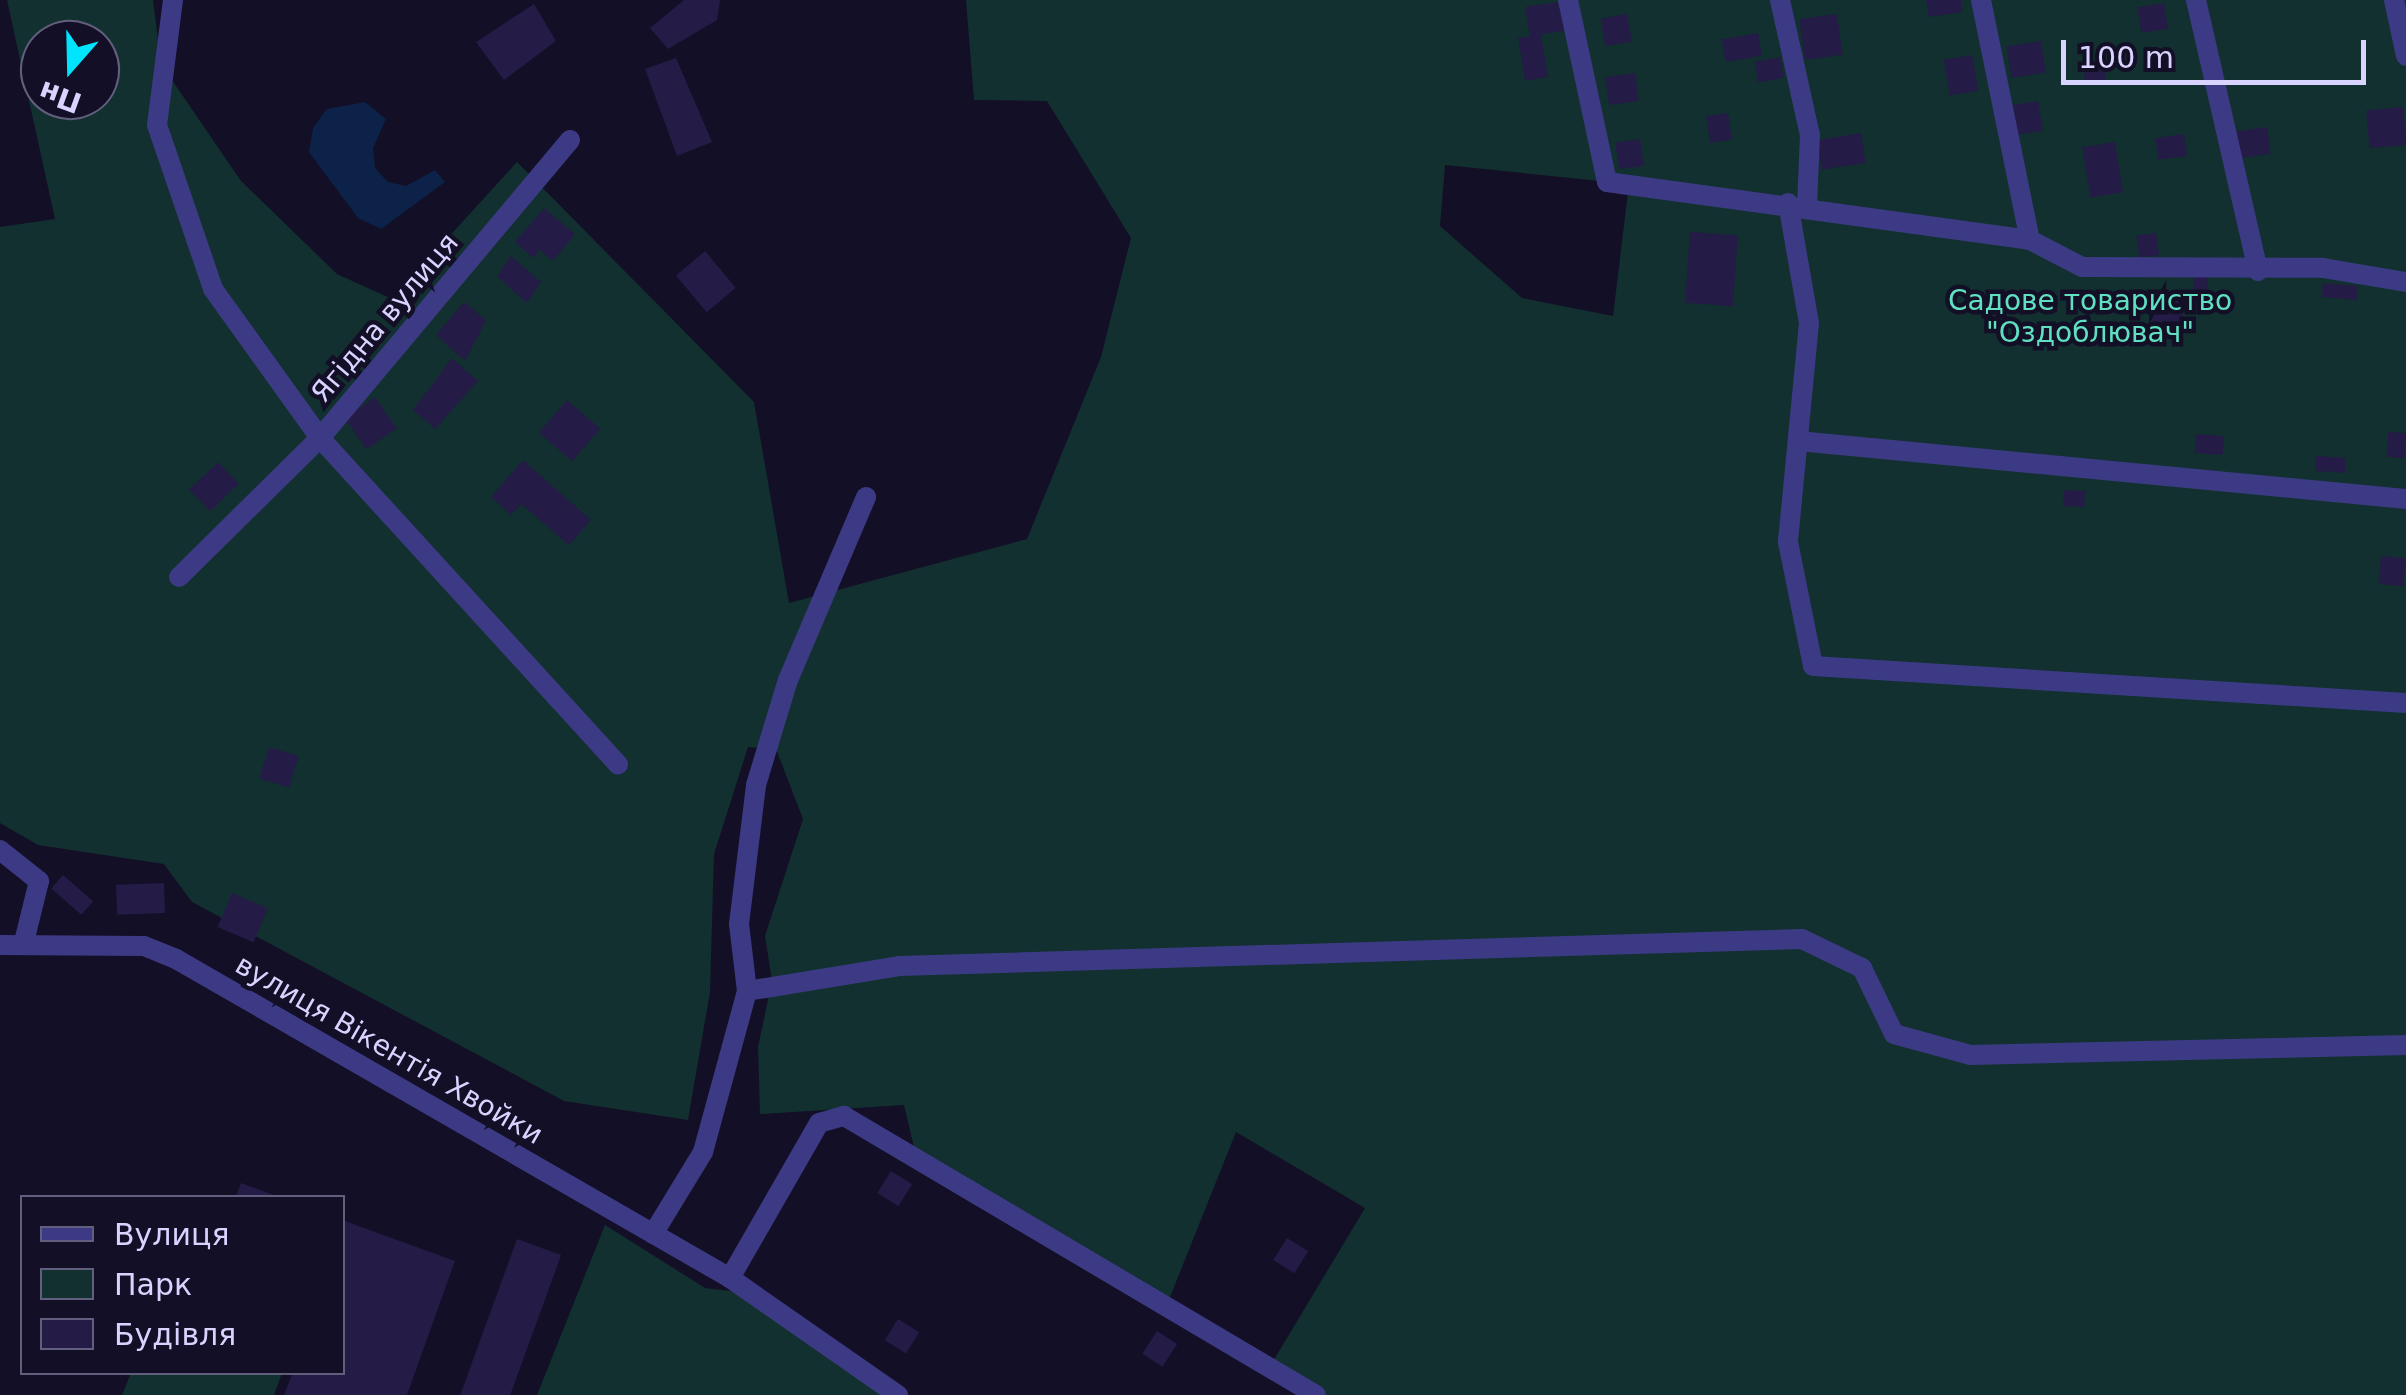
<!DOCTYPE html>
<html>
<head>
<meta charset="utf-8">
<style>
  body { margin:0 }
  #map { position:relative; width:2406px; height:1395px; overflow:hidden; background:#130f26; font-family:"DejaVu Sans",sans-serif }
  div>[style] { position:absolute }
  [style*='--x'] { left:calc(var(--x)*1px); top:calc(var(--y)*1px); width:calc(var(--w)*1px); rotate:calc(var(--a)*1deg) }
  .green>* { inset:0; background:#12302f }
  .water>* { inset:0; background:#0c2248 }
  .building>* { inset:0; background:#241b47; transform-origin:0 0 }
  .minor>* { height:20px; margin:-10px; padding:0 10px; transform-origin:10px; border-radius:10px; background:#3d3a85 }
  span { translate:-50% -50%; white-space:nowrap; text-align:center; line-height:1.15; -webkit-text-stroke:9px #130f26; paint-order:stroke }
  .park-label { font-size:28px; color:#5fe0c0 }
  .street-label { font-size:28px; color:#d9d4ff }
  .legend { position:absolute; left:20px; top:1195px; width:325px; height:180px; box-sizing:border-box; background:#130f26; border:2px solid #625e7d; margin:0; padding:12px 18px; list-style:none; font-size:30px; color:#d9d4ff }
  .legend li { display:flex; align-items:center; gap:20px; height:50px }
  .legend b { width:50px; border:2px solid #625e7d }
  .north { position:absolute; left:20px; top:20px; width:100px; height:100px; box-sizing:border-box; background:#130f26; border:2px solid #625e7d; border-radius:50%; rotate:200deg; font-size:28px; font-weight:700; line-height:40px; text-align:center; color:#d9d4ff }
  .north::after { content:''; display:block; margin:auto; width:35px; height:45px; background:#00e5ff; clip-path:polygon(50% 0,100% 100%,50% 72%,0 100%) }
  .scale { position:absolute; left:2061px; top:40px; width:305px; height:45px; box-sizing:border-box; border:5px solid #d9d4ff; border-top:0; padding-left:12px; font-size:30px; line-height:35px; white-space:nowrap; color:#d9d4ff; -webkit-text-stroke:8px #130f26; paint-order:stroke }
</style>
</head>
<body>
<div id="map">
  <div class="green">
    <div style="clip-path:polygon(evenodd,7px 0,153px 0,161px 64px,241px 181px,337px 274px,392px 299px,517px 162px,754px 402px,789px 603px,1027px 539px,1101px 357px,1131px 238px,1047px 101px,974px 100px,966px 0,2406px 0,2406px 1395px,1316px 1395px,1269px 1368px,1365px 1208px,1236px 1132px,1166px 1307px,918px 1164px,904px 1105px,760px 1114px,758px 1047px,772px 981px,765px 936px,803px 819px,776px 749px,748px 747px,714px 854px,710px 992px,688px 1120px,564px 1101px,192px 902px,164px 864px,38px 845px,0 823px,0 227px,55px 219px,7px 0,40px 40px,100px 40px,100px 100px,40px 100px,40px 40px,7px 0,1445px 165px,1629px 184px,1613px 316px,1522px 298px,1440px 226px,1445px 165px)"></div>
    <div style="clip-path:polygon(605px 1225px,705px 1288px,755px 1294px,898px 1395px,537px 1395px)"></div>
    <div style="clip-path:polygon(131px 1373px,131px 1372px,282px 1373px,274px 1395px,122px 1395px)"></div>
  </div>
  <div class="water">
    <div style="clip-path:polygon(365px 102px,386px 119px,373px 148px,375px 168px,388px 182px,406px 186px,435px 170px,445px 182px,381px 229px,358px 218px,309px 152px,313px 128px,327px 109px)"></div>
  </div>
  <div class="building">
    <div style="clip-path:polygon(684px 0,720px 0,717px 20px,668px 49px,650px 28px)"></div>
    <div style="clip-path:polygon(1926px 0,1961px 0,1962px 12px,1929px 17px)"></div>
    <div style="clip-path:polygon(1559px 2px,1564px 31px,1541px 34px,1548px 77px,1525px 81px,1518px 38px,1530px 36px,1525px 7px)"></div>
    <div style="left:2164px;top:3px;width:26px;height:27px;rotate:81deg"></div>
    <div style="clip-path:polygon(534px 4px,556px 41px,504px 80px,476px 42px)"></div>
    <div style="left:1627px;top:14px;width:28px;height:27px;rotate:80deg"></div>
    <div style="left:1837px;top:14px;width:41px;height:38px;rotate:82deg"></div>
    <div style="left:1758px;top:33px;width:23px;height:37px;rotate:80deg"></div>
    <div style="left:2041px;top:41px;width:32px;height:35px;rotate:81deg"></div>
    <div style="left:1972px;top:55px;width:36px;height:29px;rotate:80deg"></div>
    <div style="left:1780px;top:57px;width:21px;height:26px;rotate:79deg"></div>
    <div style="clip-path:polygon(676px 58px,712px 142px,677px 156px,645px 69px)"></div>
    <div style="left:2104px;top:68px;width:13px;height:21px;rotate:81deg"></div>
    <div style="left:1635px;top:73px;width:28px;height:30px;rotate:82deg"></div>
    <div style="left:2038px;top:101px;width:30px;height:26px;rotate:81deg"></div>
    <div style="left:2403px;top:107px;width:38px;height:37px;rotate:85deg"></div>
    <div style="left:1728px;top:113px;width:27px;height:22px;rotate:82deg"></div>
    <div style="left:2267px;top:127px;width:27px;height:36px;rotate:82deg"></div>
    <div style="left:1861px;top:133px;width:30px;height:44px;rotate:81deg"></div>
    <div style="left:2184px;top:134px;width:22px;height:29px;rotate:82deg"></div>
    <div style="left:1640px;top:139px;width:27px;height:25px;rotate:82deg"></div>
    <div style="left:2115px;top:142px;width:51px;height:33px;rotate:81deg"></div>
    <div style="clip-path:polygon(544px 208px,575px 234px,553px 261px,540px 250px,533px 258px,515px 242px)"></div>
    <div style="left:1690px;top:232px;width:48px;height:71px;rotate:4deg"></div>
    <div style="left:2156px;top:233px;width:22px;height:20px;rotate:82deg"></div>
    <div style="left:705px;top:251px;width:48px;height:38px;rotate:50deg"></div>
    <div style="clip-path:polygon(511px 256px,541px 282px,527px 303px,497px 276px)"></div>
    <div style="left:2194px;top:275px;width:14px;height:21px;rotate:4deg"></div>
    <div style="left:2323px;top:283px;width:35px;height:14px;rotate:5deg"></div>
    <div style="left:2153px;top:299px;width:31px;height:25px;rotate:4deg"></div>
    <div style="clip-path:polygon(464px 302px,486px 320px,465px 361px,436px 335px)"></div>
    <div style="clip-path:polygon(452px 358px,478px 381px,435px 429px,413px 410px)"></div>
    <div style="left:375px;top:397px;width:38px;height:37px;rotate:55deg"></div>
    <div style="left:567px;top:400px;width:44px;height:43px;rotate:41deg"></div>
    <div style="left:2388px;top:432px;width:18px;height:25px;rotate:3deg"></div>
    <div style="left:2196px;top:434px;width:28px;height:19px;rotate:4deg"></div>
    <div style="left:2316px;top:456px;width:30px;height:15px;rotate:4deg"></div>
    <div style="clip-path:polygon(523px 460px,591px 520px,569px 545px,521px 504px,511px 515px,491px 497px)"></div>
    <div style="left:218px;top:462px;width:30px;height:40px;rotate:46deg"></div>
    <div style="left:2064px;top:490px;width:21px;height:16px;rotate:3deg"></div>
    <div style="left:2381px;top:556px;width:25px;height:28px;rotate:5deg"></div>
    <div style="left:269px;top:747px;width:31px;height:33px;rotate:17deg"></div>
    <div style="left:63px;top:875px;width:40px;height:18px;rotate:41deg"></div>
    <div style="left:164px;top:883px;width:30px;height:48px;rotate:88deg"></div>
    <div style="left:232px;top:893px;width:39px;height:37px;rotate:23deg"></div>
    <div style="left:891px;top:1171px;width:25px;height:26px;rotate:32deg"></div>
    <div style="clip-path:polygon(241px 1183px,279px 1197px,279px 1198px,235px 1198px)"></div>
    <div style="clip-path:polygon(342px 1220px,455px 1261px,407px 1395px,284px 1395px,293px 1372px,342px 1372px)"></div>
    <div style="left:1287px;top:1238px;width:25px;height:26px;rotate:32deg"></div>
    <div style="left:517px;top:1239px;width:47px;height:166px;rotate:20deg"></div>
    <div style="left:898px;top:1319px;width:25px;height:25px;rotate:32deg"></div>
    <div style="left:1157px;top:1331px;width:24px;height:27px;rotate:33deg"></div>
  </div>
  <div class="minor">
    <div style="--x:173;--y:0;--w:126;--a:97.3"></div>
    <div style="--x:157;--y:125;--w:173;--a:71.1"></div>
    <div style="--x:213;--y:289;--w:183;--a:54.3"></div>
    <div style="--x:320;--y:438;--w:389;--a:-50"></div>
    <div style="--x:1568;--y:0;--w:186;--a:77.9"></div>
    <div style="--x:1607;--y:182;--w:427;--a:7.8"></div>
    <div style="--x:2030;--y:240;--w:59;--a:27.4"></div>
    <div style="--x:2082;--y:267;--w:241;--a:0.2"></div>
    <div style="--x:2323;--y:268;--w:84;--a:9.6"></div>
    <div style="--x:1780;--y:0;--w:138;--a:77.5"></div>
    <div style="--x:1810;--y:135;--w:71;--a:92.4"></div>
    <div style="--x:1981;--y:0;--w:245;--a:78.5"></div>
    <div style="--x:2196;--y:0;--w:278;--a:77.1"></div>
    <div style="--x:2394;--y:0;--w:57;--a:77.9"></div>
    <div style="--x:1788;--y:203;--w:122;--a:80.1"></div>
    <div style="--x:1809;--y:323;--w:220;--a:95.5"></div>
    <div style="--x:1788;--y:542;--w:126;--a:78.6"></div>
    <div style="--x:1813;--y:666;--w:594;--a:3.57"></div>
    <div style="--x:1798;--y:441;--w:611;--a:5.45"></div>
    <div style="--x:179;--y:577;--w:198;--a:-44.6"></div>
    <div style="--x:320;--y:438;--w:442;--a:47.6"></div>
    <div style="--x:0;--y:850;--w:50;--a:38.5"></div>
    <div style="--x:39;--y:881;--w:63;--a:103.8"></div>
    <div style="--x:0;--y:945;--w:144;--a:0.4"></div>
    <div style="--x:144;--y:946;--w:35;--a:22"></div>
    <div style="--x:176;--y:959;--w:639;--a:29.93"></div>
    <div style="--x:730;--y:1278;--w:205;--a:34.9"></div>
    <div style="--x:747;--y:991;--w:67;--a:-96.8"></div>
    <div style="--x:739;--y:924;--w:140;--a:-83"></div>
    <div style="--x:756;--y:785;--w:110;--a:-73.1"></div>
    <div style="--x:788;--y:680;--w:199;--a:-66.9"></div>
    <div style="--x:653;--y:1234;--w:96;--a:-58.6"></div>
    <div style="--x:703;--y:1152;--w:167;--a:-74.7"></div>
    <div style="--x:747;--y:991;--w:154;--a:-9.3"></div>
    <div style="--x:899;--y:966;--w:903;--a:-1.71"></div>
    <div style="--x:1802;--y:939;--w:67;--a:25.8"></div>
    <div style="--x:1862;--y:968;--w:73;--a:64.1"></div>
    <div style="--x:1894;--y:1034;--w:79;--a:15.4"></div>
    <div style="--x:1970;--y:1055;--w:436;--a:-1.3"></div>
    <div style="--x:730;--y:1278;--w:179;--a:-60.1"></div>
    <div style="--x:819;--y:1123;--w:26;--a:-16"></div>
    <div style="--x:844;--y:1116;--w:548;--a:30.59"></div>
  </div>
  <div class="park-label">
    <span style="left:2090px;top:317px">Садове товариство<br>"Оздоблювач"</span>
  </div>
  <div class="street-label">
    <span style="left:385px;top:318px;rotate:-50deg">Ягідна вулиця</span>
    <span style="left:389px;top:1050px;rotate:30deg">вулиця Вікентія Хвойки</span>
  </div>
  <ul class="legend">
  <li><b style="height:12px;background:#3d3a85"></b>Вулиця</li>
  <li><b style="height:28px;background:#12302f"></b>Парк</li>
  <li><b style="height:28px;background:#241b47"></b>Будівля</li>
  </ul>
  <div class="north">Пн</div>
  <div class="scale">100 m</div>
</div>
</body>
</html>
